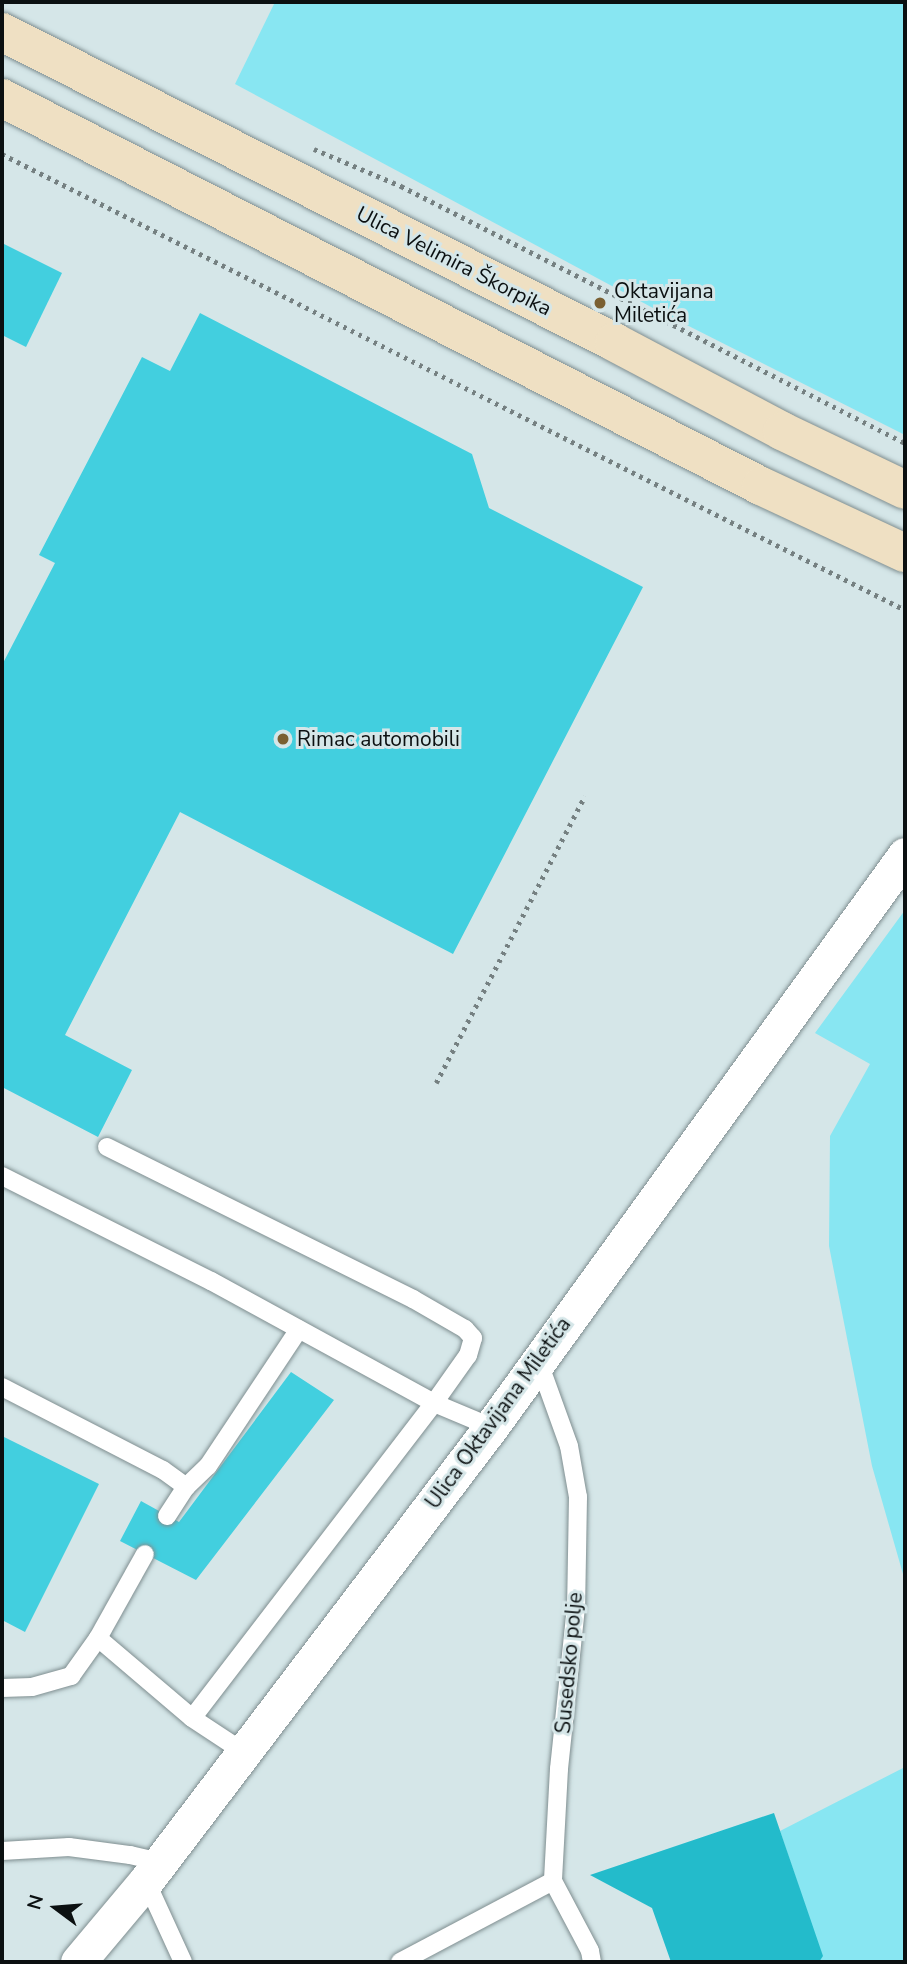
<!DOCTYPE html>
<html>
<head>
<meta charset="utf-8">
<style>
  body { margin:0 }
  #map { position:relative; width:907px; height:1964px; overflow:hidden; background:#d5e6e8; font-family:"Nunito Sans",sans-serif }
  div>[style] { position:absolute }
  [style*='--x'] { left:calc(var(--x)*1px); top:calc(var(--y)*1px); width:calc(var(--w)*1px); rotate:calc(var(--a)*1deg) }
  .green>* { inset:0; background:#88e6f2 }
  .forest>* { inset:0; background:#23bbcb }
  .building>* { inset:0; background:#42cfdf }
  .path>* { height:4.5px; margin-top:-2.25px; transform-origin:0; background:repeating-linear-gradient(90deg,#758081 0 3.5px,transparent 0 8.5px) }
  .roads { filter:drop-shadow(0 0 2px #7f8e90) drop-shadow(0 0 2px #7f8e90) }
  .lane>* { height:18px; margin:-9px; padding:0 9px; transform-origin:9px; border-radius:9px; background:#fff }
  .street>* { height:35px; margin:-17.5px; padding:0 17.5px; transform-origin:17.5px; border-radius:17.5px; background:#fff }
  .secondary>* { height:38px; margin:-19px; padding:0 19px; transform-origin:19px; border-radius:19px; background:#efe0c3 }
  .dots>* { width:19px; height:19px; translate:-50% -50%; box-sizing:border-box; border:4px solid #d5e6e8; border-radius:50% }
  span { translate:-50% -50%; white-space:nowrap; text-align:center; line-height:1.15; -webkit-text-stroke:6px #d5e6e8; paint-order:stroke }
  .street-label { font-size:21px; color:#0b1011 }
  .poi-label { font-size:21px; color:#0b1011 }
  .left { translate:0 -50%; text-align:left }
  .frame { position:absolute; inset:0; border:4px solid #0b1011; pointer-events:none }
  .north { position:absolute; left:21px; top:1873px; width:70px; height:70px; -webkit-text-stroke:5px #d5e6e8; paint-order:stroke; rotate:286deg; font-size:19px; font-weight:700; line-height:28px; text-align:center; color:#0b1011 }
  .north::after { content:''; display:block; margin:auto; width:24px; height:32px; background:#0b1011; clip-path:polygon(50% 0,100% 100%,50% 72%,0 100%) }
</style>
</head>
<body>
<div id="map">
  <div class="green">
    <div style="clip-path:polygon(275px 2px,905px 2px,905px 435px,653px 308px,235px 84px)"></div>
    <div style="clip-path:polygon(905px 910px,905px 1581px,872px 1466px,829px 1246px,830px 1136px,870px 1064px,815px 1033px)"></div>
    <div style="clip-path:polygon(905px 1767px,905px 1962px,749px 1962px,809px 1917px,780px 1831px)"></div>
  </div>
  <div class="forest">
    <div style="clip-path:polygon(774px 1813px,823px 1956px,819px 1962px,671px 1962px,652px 1908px,590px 1875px)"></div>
  </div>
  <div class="building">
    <div style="clip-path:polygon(2px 243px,62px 273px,26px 347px,2px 335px)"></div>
    <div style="clip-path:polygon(632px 303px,656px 317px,653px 323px,628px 310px)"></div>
    <div style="clip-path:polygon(200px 313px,472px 454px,489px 508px,643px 587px,453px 954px,180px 812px,65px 1035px,132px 1070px,98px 1137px,2px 1087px,2px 665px,55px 563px,39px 555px,142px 357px,170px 371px)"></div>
    <div style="clip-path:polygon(291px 1372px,334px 1400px,196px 1580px,120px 1541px,141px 1501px,179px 1522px)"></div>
    <div style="clip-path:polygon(2px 1436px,99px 1484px,25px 1632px,2px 1620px)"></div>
  </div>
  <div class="path">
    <div style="--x:314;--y:149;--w:95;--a:23"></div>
    <div style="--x:401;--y:186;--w:566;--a:27.02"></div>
    <div style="--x:2;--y:154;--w:1012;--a:26.79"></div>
    <div style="--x:436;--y:1083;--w:323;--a:-62.6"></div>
  </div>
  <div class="roads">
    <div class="lane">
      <div style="--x:107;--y:1147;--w:342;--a:26.4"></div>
      <div style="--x:413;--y:1299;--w:60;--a:30"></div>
      <div style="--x:465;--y:1329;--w:12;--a:48"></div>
      <div style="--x:473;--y:1338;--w:18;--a:106"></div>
      <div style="--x:468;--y:1355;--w:59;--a:125.3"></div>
      <div style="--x:434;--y:1403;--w:397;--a:127.5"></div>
      <div style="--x:2;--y:1176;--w:234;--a:26.7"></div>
      <div style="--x:211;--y:1281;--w:254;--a:28.7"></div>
      <div style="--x:434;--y:1403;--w:62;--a:22.8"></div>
      <div style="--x:538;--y:1360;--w:91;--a:70.2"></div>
      <div style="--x:569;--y:1446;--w:52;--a:80"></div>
      <div style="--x:578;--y:1497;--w:110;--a:91"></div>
      <div style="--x:576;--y:1607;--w:163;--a:96"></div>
      <div style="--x:559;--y:1769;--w:112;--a:93.1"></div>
      <div style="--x:553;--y:1881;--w:79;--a:62.1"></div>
      <div style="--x:590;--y:1951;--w:11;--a:80"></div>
      <div style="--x:2;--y:1387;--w:181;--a:27.3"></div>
      <div style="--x:163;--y:1470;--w:29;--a:36"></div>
      <div style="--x:167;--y:1516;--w:35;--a:-57"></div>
      <div style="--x:186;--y:1487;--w:30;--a:-44"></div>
      <div style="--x:208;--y:1466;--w:164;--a:-56.4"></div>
      <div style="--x:98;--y:1638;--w:96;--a:-60.8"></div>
      <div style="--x:2;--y:1688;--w:30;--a:-2"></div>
      <div style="--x:32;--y:1687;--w:41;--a:-15.8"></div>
      <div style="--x:71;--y:1676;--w:47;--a:-54.6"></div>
      <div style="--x:98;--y:1638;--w:123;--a:40.4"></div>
      <div style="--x:192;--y:1718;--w:60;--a:33.4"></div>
      <div style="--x:2;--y:1851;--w:67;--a:-3.4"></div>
      <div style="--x:69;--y:1847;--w:62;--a:7.5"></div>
      <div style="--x:130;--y:1855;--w:31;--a:13"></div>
      <div style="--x:146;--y:1881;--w:89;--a:65.4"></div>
      <div style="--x:400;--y:1962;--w:173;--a:-27.9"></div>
    </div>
    <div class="street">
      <div style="--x:78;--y:1962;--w:106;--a:-50"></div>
      <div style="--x:146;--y:1881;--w:570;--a:-52.77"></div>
      <div style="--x:491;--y:1427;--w:706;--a:-54.1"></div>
    </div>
    <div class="secondary">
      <div style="--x:2;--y:32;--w:686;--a:26.86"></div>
      <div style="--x:614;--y:342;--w:190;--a:27.9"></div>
      <div style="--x:782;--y:431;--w:136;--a:25.6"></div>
      <div style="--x:2;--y:98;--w:852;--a:27.08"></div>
      <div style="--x:761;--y:486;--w:159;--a:25"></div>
    </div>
  </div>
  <div class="dots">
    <div style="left:600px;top:303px;background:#7a6032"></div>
    <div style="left:283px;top:739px;background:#7a6032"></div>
  </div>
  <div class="street-label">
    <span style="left:454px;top:261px;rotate:27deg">Ulica Velimira Škorpika</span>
    <span style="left:498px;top:1413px;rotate:-54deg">Ulica Oktavijana Miletića</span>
    <span style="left:569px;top:1663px;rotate:-85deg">Susedsko polje</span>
  </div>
  <div class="poi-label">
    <span class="left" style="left:614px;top:303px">Oktavijana<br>Miletića</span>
    <span class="left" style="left:297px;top:739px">Rimac automobili</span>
  </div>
  <div class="frame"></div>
  <div class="north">N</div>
</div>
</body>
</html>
